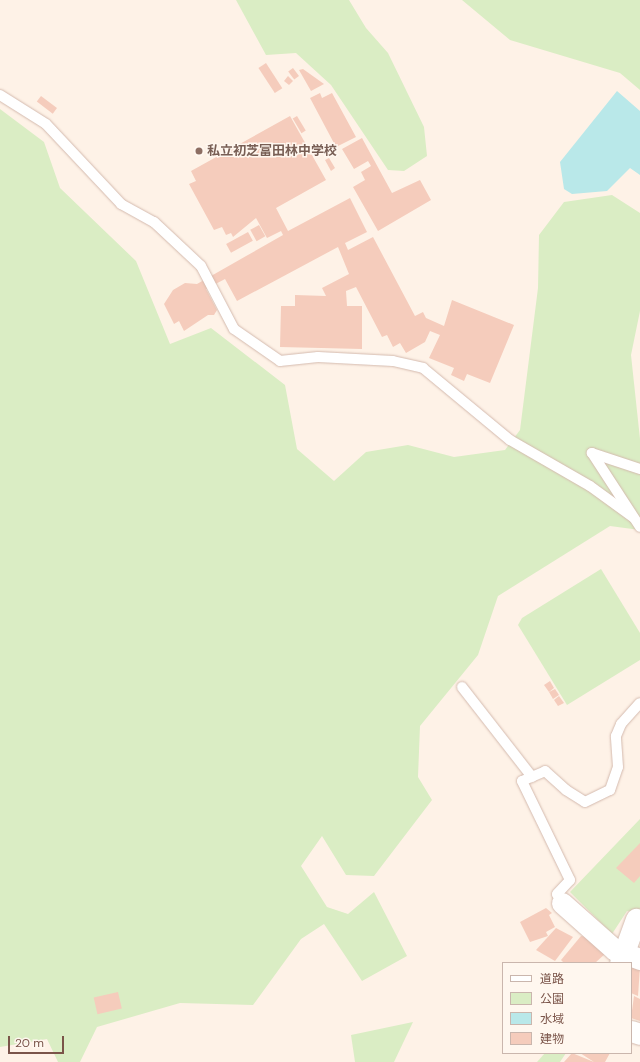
<!DOCTYPE html>
<html>
<head>
<meta charset="utf-8">
<style>
  body { margin:0 }
  #map { position:relative; width:640px; height:1062px; overflow:hidden; background:#fef2e7; font-family:"DM Sans","Noto Sans JP",sans-serif }
  div>[style] { position:absolute }
  [style*='--x'] { left:calc(var(--x)*1px); top:calc(var(--y)*1px); width:calc(var(--w)*1px); rotate:calc(var(--a)*1deg) }
  .green>* { inset:0; background:#daedc4 }
  .water>* { inset:0; background:#b9e8e9 }
  .building>* { inset:0; background:#f5ccbc; transform-origin:0 0 }
  .roads { filter:drop-shadow(0 0 1px #d4baae) drop-shadow(0 0 1px #d4baae) }
  .lane>* { height:10px; margin:-5px; padding:0 5px; transform-origin:5px; border-radius:5px; background:#fff }
  .street>* { height:21px; margin:-10.5px; padding:0 10.5px; transform-origin:10.5px; border-radius:10.5px; background:#fff }
  .dots>* { width:11px; height:11px; translate:-50% -50%; box-sizing:border-box; border:2px solid #fff7ef; border-radius:50% }
  span { translate:-50% -50%; white-space:nowrap; text-align:center; line-height:1.15; -webkit-text-stroke:3px #fff7ef; paint-order:stroke }
  .education-label { font-size:13px; color:#785e54; font-weight:700 }
  .left { translate:0 -50%; text-align:left }
  .legend { position:absolute; left:502px; top:962px; width:130px; height:92px; box-sizing:border-box; background:#fff7ef; border:1px solid #cab6ad; margin:0; padding:5px 7px; list-style:none; font-size:12px; color:#7a5449 }
  .legend li { display:flex; align-items:center; gap:8px; height:20px }
  .legend b { width:20px; border:1px solid #cab6ad }
  .scale { position:absolute; left:8px; top:1036px; width:56px; height:18px; box-sizing:border-box; border:2px solid #7a5449; border-top:0; padding-left:5px; font-size:12px; line-height:14px; white-space:nowrap; color:#7a5449; -webkit-text-stroke:3px #fff7ef; paint-order:stroke }
</style>
</head>
<body>
<div id="map">
  <div class="green">
    <div style="clip-path:polygon(236px 0,349px 0,366px 28px,388px 53px,424px 127px,427px 156px,404px 171px,388px 170px,331px 85px,296px 53px,266px 55px)"></div>
    <div style="clip-path:polygon(462px 0,640px 0,640px 90px,620px 73px,510px 40px)"></div>
    <div style="clip-path:polygon(0 109px,44px 142px,60px 188px,136px 261px,170px 344px,211px 328px,285px 385px,297px 449px,334px 481px,366px 452px,408px 445px,454px 457px,505px 450px,520px 430px,538px 288px,539px 235px,564px 202px,612px 195px,640px 213px,640px 311px,631px 355px,640px 439px,640px 530px,610px 526px,498px 596px,478px 655px,420px 726px,418px 777px,432px 800px,374px 876px,346px 875px,322px 836px,301px 866px,327px 907px,348px 914px,374px 892px,407px 956px,362px 981px,324px 924px,301px 939px,253px 1005px,180px 1003px,97px 1027px,80px 1062px,58px 1062px,47px 1039px,0 1047px)"></div>
    <div style="clip-path:polygon(601px 569px,640px 633px,640px 660px,567px 705px,518px 625px,522px 618px)"></div>
    <div style="clip-path:polygon(640px 819px,640px 913px,627px 911px,612px 934px,570px 892px)"></div>
    <div style="clip-path:polygon(413px 1022px,394px 1062px,355px 1062px,351px 1035px)"></div>
    <div style="clip-path:polygon(545px 1053px,566px 1053px,560px 1062px,537px 1062px)"></div>
  </div>
  <div class="water">
    <div style="clip-path:polygon(617px 91px,640px 111px,640px 175px,630px 168px,607px 191px,572px 194px,564px 189px,560px 162px)"></div>
  </div>
  <div class="building">
    <div style="left:266px;top:63px;width:30px;height:9px;rotate:57deg"></div>
    <div style="left:293px;top:68px;width:10px;height:6px;rotate:53deg"></div>
    <div style="clip-path:polygon(303px 69px,324px 84px,311px 91px,299px 70px)"></div>
    <div style="clip-path:polygon(288px 76px,293px 81px,289px 85px,284px 81px)"></div>
    <div style="clip-path:polygon(320px 93px,322px 98px,332px 93px,356px 137px,336px 147px,310px 98px)"></div>
    <div style="left:41px;top:96px;width:20px;height:7px;rotate:37deg"></div>
    <div style="clip-path:polygon(290px 116px,326px 180px,276px 208px,288px 231px,350px 198px,367px 232px,345px 243px,348px 250px,373px 237px,415px 316px,423px 312px,426px 318px,444px 326px,452px 300px,514px 325px,490px 383px,467px 374px,464px 381px,451px 375px,454px 368px,429px 358px,440px 335px,430px 331px,425px 342px,406px 353px,400px 343px,393px 347px,387px 335px,382px 337px,356px 287px,346px 291px,347px 306px,362px 306px,362px 349px,280px 347px,281px 306px,295px 306px,295px 295px,326px 296px,322px 288px,349px 274px,338px 247px,237px 301px,225px 279px,206px 289px,217px 310px,214px 315px,208px 315px,184px 331px,179px 321px,174px 324px,164px 304px,173px 290px,185px 283px,197px 284px,283px 235px,281px 231px,267px 238px,256px 218px,233px 237px,231px 233px,226px 235px,222px 227px,214px 230px,189px 184px,196px 181px,191px 171px)"></div>
    <div style="left:297px;top:116px;width:17px;height:5px;rotate:59deg"></div>
    <div style="clip-path:polygon(362px 138px,392px 193px,420px 180px,431px 200px,378px 231px,353px 187px,365px 180px,361px 172px,371px 166px,368px 161px,354px 169px,342px 149px)"></div>
    <div style="clip-path:polygon(329px 158px,335px 168px,331px 171px,325px 160px)"></div>
    <div style="left:259px;top:225px;width:13px;height:10px;rotate:61deg"></div>
    <div style="left:248px;top:232px;width:10px;height:25px;rotate:61deg"></div>
    <div style="clip-path:polygon(550px 681px,554px 688px,549px 692px,544px 685px)"></div>
    <div style="clip-path:polygon(555px 689px,559px 695px,553px 699px,549px 692px)"></div>
    <div style="clip-path:polygon(559px 696px,564px 703px,558px 706px,554px 700px)"></div>
    <div style="clip-path:polygon(640px 843px,640px 876px,634px 883px,616px 868px)"></div>
    <div style="clip-path:polygon(546px 908px,552px 913px,549px 915px,555px 927px,546px 932px,548px 936px,530px 942px,520px 922px)"></div>
    <div style="clip-path:polygon(556px 928px,573px 937px,555px 961px,536px 950px)"></div>
    <div style="clip-path:polygon(581px 936px,587px 937px,606px 953px,595px 963px,564px 963px,561px 960px)"></div>
    <div style="clip-path:polygon(634px 965px,640px 967px,638px 996px,631px 993px,631px 969px)"></div>
    <div style="left:118px;top:992px;width:17px;height:25px;rotate:77deg"></div>
    <div style="clip-path:polygon(634px 996px,640px 999px,640px 1021px,631px 1018px)"></div>
    <div style="clip-path:polygon(572px 1053px,594px 1062px,580px 1053px,610px 1053px,605px 1062px,564px 1062px)"></div>
  </div>
  <div class="roads">
    <div class="lane">
      <div style="--x:0;--y:95;--w:54;--a:32.2"></div>
      <div style="--x:46;--y:124;--w:110;--a:46.8"></div>
      <div style="--x:121;--y:204;--w:38;--a:29"></div>
      <div style="--x:154;--y:222;--w:64;--a:43.1"></div>
      <div style="--x:201;--y:266;--w:71;--a:62.4"></div>
      <div style="--x:234;--y:329;--w:56;--a:34.8"></div>
      <div style="--x:280;--y:361;--w:38;--a:-6"></div>
      <div style="--x:318;--y:357;--w:75;--a:3.1"></div>
      <div style="--x:393;--y:361;--w:31;--a:13"></div>
      <div style="--x:423;--y:368;--w:113;--a:39.6"></div>
      <div style="--x:510;--y:440;--w:92;--a:29.9"></div>
      <div style="--x:590;--y:486;--w:54;--a:36"></div>
      <div style="--x:640;--y:469;--w:51;--a:-161.6"></div>
      <div style="--x:592;--y:453;--w:88;--a:57"></div>
      <div style="--x:462;--y:687;--w:114;--a:52.1"></div>
      <div style="--x:562;--y:903;--w:10;--a:-119"></div>
      <div style="--x:557;--y:894;--w:19;--a:-47"></div>
      <div style="--x:570;--y:880;--w:110;--a:-115.9"></div>
      <div style="--x:522;--y:781;--w:25;--a:-23"></div>
      <div style="--x:545;--y:771;--w:28;--a:42"></div>
      <div style="--x:566;--y:790;--w:22;--a:32"></div>
      <div style="--x:585;--y:802;--w:28;--a:-26"></div>
      <div style="--x:610;--y:790;--w:24;--a:-71"></div>
      <div style="--x:618;--y:767;--w:31;--a:-94"></div>
      <div style="--x:616;--y:736;--w:13;--a:-67"></div>
      <div style="--x:621;--y:724;--w:28;--a:-48"></div>
    </div>
    <div class="street">
      <div style="--x:562;--y:903;--w:71;--a:41.6"></div>
      <div style="--x:615;--y:950;--w:27;--a:20"></div>
      <div style="--x:620;--y:963;--w:47;--a:-70"></div>
      <div style="--x:631;--y:1031;--w:9;--a:18"></div>
    </div>
  </div>
  <div class="dots">
    <div style="left:199px;top:151px;background:#8d6e63"></div>
  </div>
  <div class="education-label">
    <span class="left" style="left:207px;top:151px">私立初芝富田林中学校</span>
  </div>
  <ul class="legend">
  <li><b style="height:5px;background:#fff"></b>道路</li>
  <li><b style="height:11px;background:#daedc4"></b>公園</li>
  <li><b style="height:11px;background:#b9e8e9"></b>水域</li>
  <li><b style="height:11px;background:#f5ccbc"></b>建物</li>
  </ul>
  <div class="scale">20 m</div>
</div>
</body>
</html>
